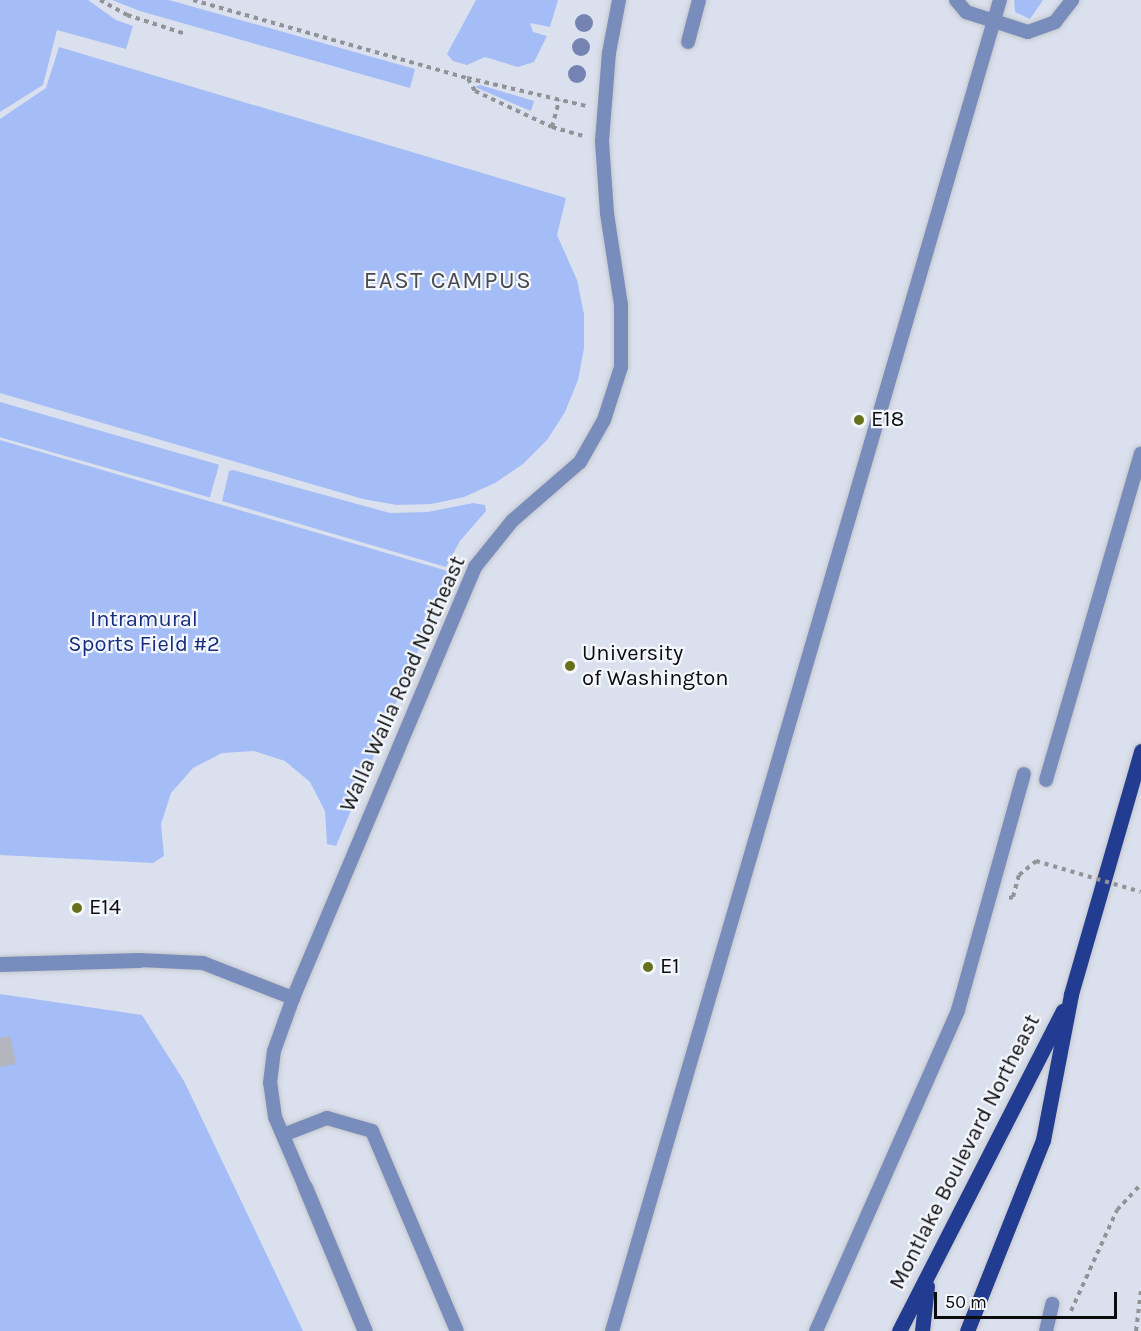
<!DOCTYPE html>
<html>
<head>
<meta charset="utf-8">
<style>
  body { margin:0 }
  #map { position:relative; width:1141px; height:1331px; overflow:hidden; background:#e7eaf0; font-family:Karla,sans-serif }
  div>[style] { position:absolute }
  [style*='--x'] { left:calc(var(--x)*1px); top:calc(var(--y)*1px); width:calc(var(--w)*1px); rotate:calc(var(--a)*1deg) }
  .built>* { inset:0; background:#dae0ed; transform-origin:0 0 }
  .green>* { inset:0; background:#a4bdf6; transform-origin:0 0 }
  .building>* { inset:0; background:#b3b6bc }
  .path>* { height:4px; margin-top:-2px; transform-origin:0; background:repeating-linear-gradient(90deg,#919397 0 4.5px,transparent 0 9px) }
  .roads { filter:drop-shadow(0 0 2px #c4c6cc) drop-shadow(0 0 2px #c4c6cc) }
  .service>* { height:14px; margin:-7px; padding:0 7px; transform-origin:7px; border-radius:7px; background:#798dbd }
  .minor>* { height:15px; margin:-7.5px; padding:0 7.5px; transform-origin:7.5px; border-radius:7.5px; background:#798dbd }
  .tertiary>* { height:15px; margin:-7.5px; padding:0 7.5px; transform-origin:7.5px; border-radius:7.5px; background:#798dbd }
  .primary>* { height:15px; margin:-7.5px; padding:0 7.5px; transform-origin:7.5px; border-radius:7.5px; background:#213c91 }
  .path-bridge>* { height:4px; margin-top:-2px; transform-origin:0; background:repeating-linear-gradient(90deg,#919397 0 4.5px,transparent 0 9px) }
  .trees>* { width:18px; height:18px; margin:-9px; border-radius:50%; background:#7583b2 }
  .dots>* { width:16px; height:16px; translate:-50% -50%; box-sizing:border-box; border:3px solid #f4f7fd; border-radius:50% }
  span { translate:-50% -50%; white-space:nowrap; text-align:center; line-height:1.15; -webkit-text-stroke:4.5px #f4f7fd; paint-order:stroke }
  .poi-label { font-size:22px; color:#0b0c0e }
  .left { translate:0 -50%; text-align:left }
  .park-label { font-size:22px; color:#172e7f }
  .street-label { font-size:22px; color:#0b0c0e }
  .neighbourhood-label { font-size:24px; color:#4a4c51; letter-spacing:1.5px }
  .scale { position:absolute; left:934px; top:1292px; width:183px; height:27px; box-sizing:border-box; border:3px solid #0b0c0e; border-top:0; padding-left:8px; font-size:18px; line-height:21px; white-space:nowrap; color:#0b0c0e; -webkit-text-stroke:4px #f4f7fd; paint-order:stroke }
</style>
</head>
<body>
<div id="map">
  <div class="built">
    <div style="left:0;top:0;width:1141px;height:1331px"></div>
  </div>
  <div class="green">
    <div style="clip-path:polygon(0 0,88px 0,116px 20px,133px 26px,126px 49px,57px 30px,43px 85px,0 112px)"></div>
    <div style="clip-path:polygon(112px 0,169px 0,415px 69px,410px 88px,140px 11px)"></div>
    <div style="clip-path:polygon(476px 0,558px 0,550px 27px,530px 23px,533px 32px,547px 36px,534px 62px,518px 67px,485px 57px,467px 65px,453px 61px,447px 54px)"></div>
    <div style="clip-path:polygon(1014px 0,1043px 0,1030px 19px,1015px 12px)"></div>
    <div style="clip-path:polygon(59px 47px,566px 198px,557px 235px,577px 280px,584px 314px,584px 348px,578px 380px,565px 412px,547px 440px,523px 464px,495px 483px,464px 497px,431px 504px,397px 505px,363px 499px,0 393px,0 119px,46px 88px)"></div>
    <div style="clip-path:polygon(480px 85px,534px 101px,531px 111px,475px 87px)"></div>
    <div style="left:0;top:402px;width:228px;height:34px;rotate:16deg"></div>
    <div style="clip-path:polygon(0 440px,451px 572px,336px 846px,327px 844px,325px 811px,310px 782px,285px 761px,254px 751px,222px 753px,193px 768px,171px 793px,161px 824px,164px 856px,153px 863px,0 855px)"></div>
    <div style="clip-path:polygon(233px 470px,390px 513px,428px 512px,473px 503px,485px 505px,486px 511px,460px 541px,446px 567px,222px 501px,229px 471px)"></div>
    <div style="clip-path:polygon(0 994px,142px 1015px,184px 1081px,303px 1331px,0 1331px)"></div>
  </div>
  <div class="building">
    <div style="clip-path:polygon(10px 1036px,16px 1064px,0 1067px,0 1038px)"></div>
  </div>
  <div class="path">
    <div style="--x:100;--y:0;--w:31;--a:29"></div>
    <div style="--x:127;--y:15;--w:62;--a:17.9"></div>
    <div style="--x:193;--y:0;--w:285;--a:15.9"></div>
    <div style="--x:467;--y:78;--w:122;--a:13.2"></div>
    <div style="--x:468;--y:79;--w:14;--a:60"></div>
    <div style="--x:475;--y:91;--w:85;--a:25.1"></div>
    <div style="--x:552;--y:127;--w:33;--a:16"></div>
    <div style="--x:552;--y:127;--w:28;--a:-75"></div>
    <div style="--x:1009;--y:898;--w:4;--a:-14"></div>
    <div style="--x:1013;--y:897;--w:23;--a:-75"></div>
    <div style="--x:1019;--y:875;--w:22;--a:-39"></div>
    <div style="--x:1071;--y:1311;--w:111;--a:-65.5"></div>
    <div style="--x:1117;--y:1210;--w:35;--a:-47"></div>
    <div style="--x:1136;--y:1331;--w:40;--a:-82.9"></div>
  </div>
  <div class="roads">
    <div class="service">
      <div style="--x:956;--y:0;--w:16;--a:50"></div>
      <div style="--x:966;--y:12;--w:65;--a:17.9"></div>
      <div style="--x:1028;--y:32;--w:29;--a:-20"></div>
      <div style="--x:1055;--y:22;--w:28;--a:-52"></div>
      <div style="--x:688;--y:42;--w:43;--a:-75.3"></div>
      <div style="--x:1046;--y:780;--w:340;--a:-73.8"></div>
      <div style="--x:139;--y:960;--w:64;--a:2.7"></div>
      <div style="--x:203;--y:963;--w:97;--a:21.3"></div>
      <div style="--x:283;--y:1135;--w:47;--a:-21.1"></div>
      <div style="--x:327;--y:1118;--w:47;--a:16.1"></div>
      <div style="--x:372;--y:1131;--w:217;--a:67"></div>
      <div style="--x:305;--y:1187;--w:76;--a:-113.2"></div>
      <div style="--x:275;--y:1117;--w:34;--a:-98"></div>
      <div style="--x:270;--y:1083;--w:32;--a:-83"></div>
      <div style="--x:274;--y:1051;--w:56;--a:-70.3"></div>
      <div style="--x:293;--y:998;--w:468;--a:-67.1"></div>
      <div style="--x:475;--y:567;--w:59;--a:-51.2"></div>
      <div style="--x:512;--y:521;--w:90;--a:-40.9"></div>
      <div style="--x:580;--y:462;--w:48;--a:-60.3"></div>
      <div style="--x:604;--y:420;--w:56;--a:-72.2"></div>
      <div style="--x:621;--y:367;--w:62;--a:-90"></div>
      <div style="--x:621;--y:305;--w:93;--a:-98.7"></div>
      <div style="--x:607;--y:213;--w:72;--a:-94"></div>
      <div style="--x:602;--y:141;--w:88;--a:-85.5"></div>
      <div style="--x:609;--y:53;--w:54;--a:-79.3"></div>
      <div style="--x:612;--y:1331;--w:1386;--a:-73.75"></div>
      <div style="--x:816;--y:1331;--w:351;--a:-66.1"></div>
      <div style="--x:958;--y:1010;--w:245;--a:-74.4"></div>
      <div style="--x:1046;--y:1331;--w:28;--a:-77"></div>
    </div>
    <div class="minor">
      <div style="--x:0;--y:964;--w:139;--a:-1.6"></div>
    </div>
    <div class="tertiary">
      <div style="--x:305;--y:1187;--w:156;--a:67.4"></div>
    </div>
    <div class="primary">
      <div style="--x:899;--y:1331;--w:360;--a:-62.9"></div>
      <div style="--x:922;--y:1331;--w:45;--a:-83.7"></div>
      <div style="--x:967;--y:1331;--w:206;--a:-68.3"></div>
      <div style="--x:1043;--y:1140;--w:149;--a:-79.1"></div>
      <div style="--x:1071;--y:994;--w:253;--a:-73.9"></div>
    </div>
  </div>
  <div class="path-bridge">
    <div style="--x:1036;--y:861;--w:109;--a:16.4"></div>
  </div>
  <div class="trees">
    <div style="left:584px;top:23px"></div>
    <div style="left:581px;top:47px"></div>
    <div style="left:577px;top:74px"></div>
  </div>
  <div class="dots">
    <div style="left:859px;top:420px;background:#67711b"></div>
    <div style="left:570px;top:666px;background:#67711b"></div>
    <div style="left:77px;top:908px;background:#67711b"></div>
    <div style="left:648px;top:967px;background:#67711b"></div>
  </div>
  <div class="poi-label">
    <span class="left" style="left:871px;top:420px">E18</span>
    <span class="left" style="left:582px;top:666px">University<br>of Washington</span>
    <span class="left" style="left:89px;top:908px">E14</span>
    <span class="left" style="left:660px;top:967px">E1</span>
  </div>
  <div class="park-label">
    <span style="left:144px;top:632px">Intramural<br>Sports Field #2</span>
  </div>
  <div class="street-label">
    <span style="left:403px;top:684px;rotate:-66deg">Walla Walla Road Northeast</span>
    <span style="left:965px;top:1152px;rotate:-63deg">Montlake Boulevard Northeast</span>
  </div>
  <div class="neighbourhood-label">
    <span style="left:448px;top:281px">EAST CAMPUS</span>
  </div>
  <div class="scale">50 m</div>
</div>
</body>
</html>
